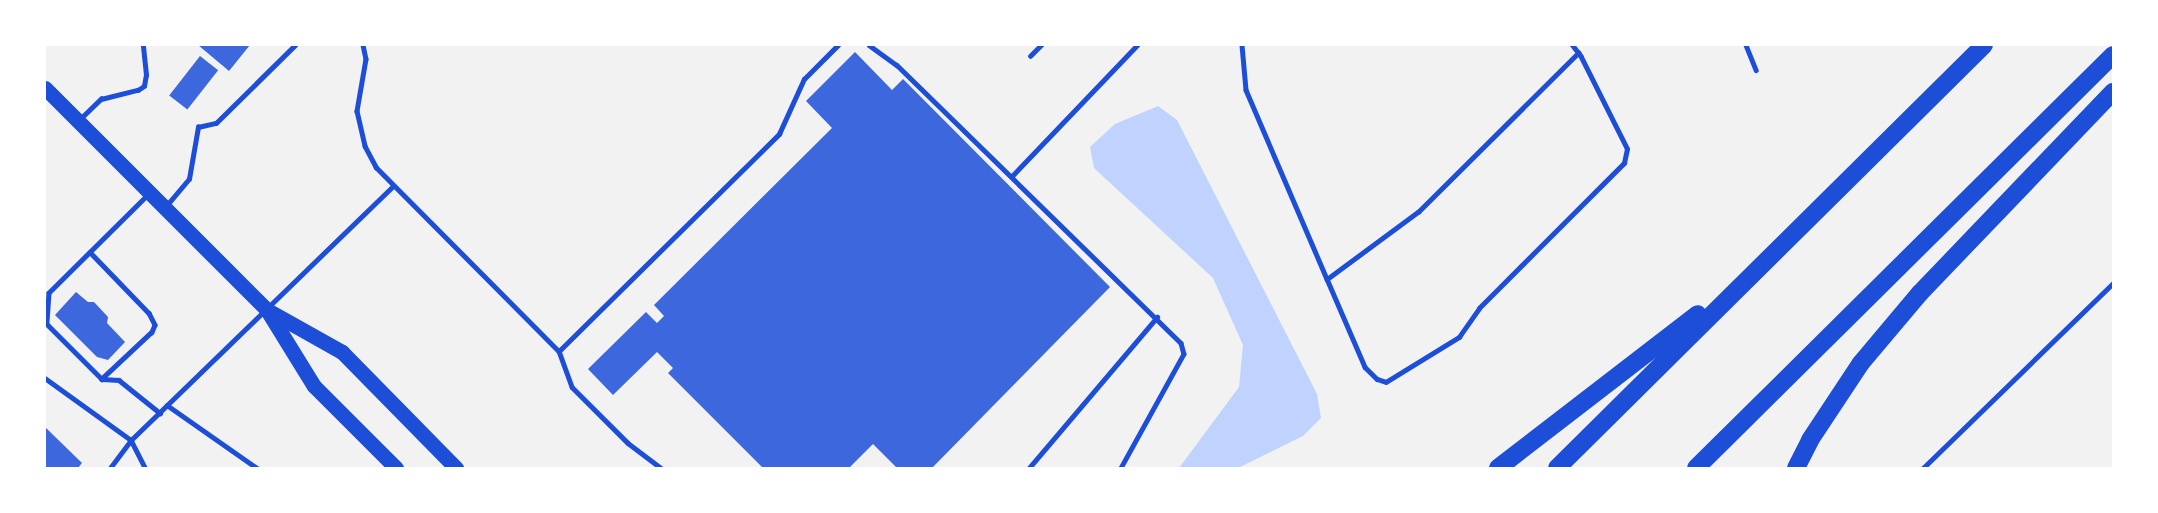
<!DOCTYPE html>
<html>
<head>
<meta charset="utf-8">
<style>
  body { margin:0 }
  #map { position:relative; width:2158px; height:513px; overflow:hidden; background:#f2f2f2; font-family:Mulish,sans-serif }
  div>[style] { position:absolute }
  [style*='--x'] { left:calc(var(--x)*1px); top:calc(var(--y)*1px); width:calc(var(--w)*1px); rotate:calc(var(--a)*1deg) }
  .water>* { inset:0; background:#bfd3fe }
  .building>* { inset:0; background:#3d67dc; transform-origin:0 0 }
  .service>* { height:4.5px; margin:-2.25px; padding:0 2.25px; transform-origin:2.25px; border-radius:2.25px; background:#1d4ed8 }
  .primary>* { height:15px; margin:-7.5px; padding:0 7.5px; transform-origin:7.5px; border-radius:7.5px; background:#1d4ed8 }
  .motorway>* { height:18px; margin:-9px; padding:0 9px; transform-origin:9px; border-radius:9px; background:#1d4ed8 }
  span { translate:-50% -50%; white-space:nowrap; text-align:center; line-height:1.15; -webkit-text-stroke:6px #fff; paint-order:stroke }
  .frame { position:absolute; inset:0; border:46px solid #fff; pointer-events:none }
</style>
</head>
<body>
<div id="map">
  <div class="water">
    <div style="clip-path:polygon(1158px 106px,1177px 120px,1317px 394px,1321px 418px,1303px 436px,1238px 468px,1179px 468px,1239px 387px,1243px 345px,1213px 278px,1094px 168px,1090px 147px,1115px 124px)"></div>
  </div>
  <div class="building">
    <div style="clip-path:polygon(198px 45px,250px 45px,229px 71px)"></div>
    <div style="clip-path:polygon(855px 52px,892px 90px,903px 79px,1110px 287px,932px 468px,897px 468px,873px 444px,849px 468px,763px 468px,668px 373px,673px 368px,657px 352px,613px 395px,588px 369px,646px 312px,657px 323px,664px 316px,654px 305px,832px 128px,806px 101px)"></div>
    <div style="left:200px;top:56px;width:23px;height:50px;rotate:38deg"></div>
    <div style="clip-path:polygon(76px 292px,88px 302px,94px 302px,108px 317px,107px 323px,125px 342px,108px 360px,97px 357px,55px 315px)"></div>
    <div style="clip-path:polygon(45px 427px,82px 463px,78px 468px,45px 468px)"></div>
  </div>
  <div class="service">
    <div style="--x:363;--y:45;--w:14;--a:78"></div>
    <div style="--x:366;--y:59;--w:53;--a:99.8"></div>
    <div style="--x:357;--y:111;--w:36;--a:77"></div>
    <div style="--x:365;--y:146;--w:24;--a:62"></div>
    <div style="--x:376;--y:167;--w:260;--a:45.2"></div>
    <div style="--x:559;--y:351;--w:38;--a:70"></div>
    <div style="--x:572;--y:387;--w:79;--a:45"></div>
    <div style="--x:628;--y:443;--w:41;--a:37.1"></div>
    <div style="--x:869;--y:45;--w:34;--a:36"></div>
    <div style="--x:897;--y:65;--w:397;--a:44.4"></div>
    <div style="--x:1181;--y:343;--w:11;--a:75"></div>
    <div style="--x:1184;--y:354;--w:130;--a:118.9"></div>
    <div style="--x:1242;--y:45;--w:45;--a:84.9"></div>
    <div style="--x:1246;--y:90;--w:206;--a:66.8"></div>
    <div style="--x:1327;--y:279;--w:96;--a:66.6"></div>
    <div style="--x:1365;--y:367;--w:17;--a:45"></div>
    <div style="--x:1377;--y:379;--w:9;--a:18"></div>
    <div style="--x:1386;--y:382;--w:86;--a:-31.7"></div>
    <div style="--x:1459;--y:337;--w:35;--a:-55"></div>
    <div style="--x:1479;--y:308;--w:205;--a:-45"></div>
    <div style="--x:1624;--y:163;--w:14;--a:-78"></div>
    <div style="--x:1627;--y:149;--w:103;--a:-116.6"></div>
    <div style="--x:1581;--y:57;--w:15;--a:-127"></div>
    <div style="--x:1746;--y:45;--w:27;--a:68"></div>
    <div style="--x:1030;--y:56;--w:16;--a:-45"></div>
    <div style="--x:81;--y:118;--w:28;--a:-44"></div>
    <div style="--x:101;--y:99;--w:38;--a:-14"></div>
    <div style="--x:138;--y:90;--w:7;--a:-34"></div>
    <div style="--x:144;--y:86;--w:11;--a:-80"></div>
    <div style="--x:146;--y:75;--w:30;--a:-96"></div>
    <div style="--x:1012;--y:176;--w:181;--a:-46.3"></div>
    <div style="--x:148;--y:195;--w:139;--a:135.3"></div>
    <div style="--x:49;--y:293;--w:31;--a:94"></div>
    <div style="--x:47;--y:324;--w:78;--a:45"></div>
    <div style="--x:102;--y:379;--w:17;--a:3"></div>
    <div style="--x:119;--y:380;--w:53;--a:38.8"></div>
    <div style="--x:167;--y:205;--w:34;--a:-50"></div>
    <div style="--x:189;--y:179;--w:53;--a:-80.2"></div>
    <div style="--x:198;--y:127;--w:18;--a:-13"></div>
    <div style="--x:216;--y:123;--w:111;--a:-44.6"></div>
    <div style="--x:90;--y:252;--w:85;--a:46"></div>
    <div style="--x:149;--y:313;--w:13;--a:63"></div>
    <div style="--x:155;--y:325;--w:8;--a:113"></div>
    <div style="--x:152;--y:332;--w:69;--a:136.8"></div>
    <div style="--x:1327;--y:279;--w:113;--a:-36.4"></div>
    <div style="--x:1418;--y:212;--w:226;--a:-44.8"></div>
    <div style="--x:559;--y:351;--w:309;--a:-44.6"></div>
    <div style="--x:779;--y:134;--w:60;--a:-65.6"></div>
    <div style="--x:804;--y:79;--w:48;--a:-45"></div>
    <div style="--x:45;--y:378;--w:106;--a:35.8"></div>
    <div style="--x:131;--y:440;--w:31;--a:63"></div>
    <div style="--x:167;--y:405;--w:110;--a:35"></div>
    <div style="--x:110;--y:468;--w:35;--a:-53"></div>
    <div style="--x:131;--y:440;--w:363;--a:-44.1"></div>
    <div style="--x:1029;--y:468;--w:198;--a:-49.7"></div>
    <div style="--x:1923;--y:468;--w:265;--a:-44.2"></div>
  </div>
  <div class="primary">
    <div style="--x:45;--y:88;--w:314;--a:45"></div>
    <div style="--x:267;--y:310;--w:89;--a:58.3"></div>
    <div style="--x:314;--y:386;--w:116;--a:45"></div>
    <div style="--x:269;--y:311;--w:84;--a:29.3"></div>
    <div style="--x:342;--y:352;--w:163;--a:45.5"></div>
  </div>
  <div class="motorway">
    <div style="--x:1498;--y:468;--w:252;--a:-37.6"></div>
    <div style="--x:1557;--y:468;--w:601;--a:-44.73"></div>
    <div style="--x:1696;--y:468;--w:587;--a:-44.72"></div>
    <div style="--x:1796;--y:468;--w:31;--a:-63"></div>
    <div style="--x:1810;--y:440;--w:92;--a:-56.5"></div>
    <div style="--x:1861;--y:363;--w:92;--a:-49.9"></div>
    <div style="--x:1920;--y:293;--w:279;--a:-46.2"></div>
  </div>
  <div class="frame"></div>
</div>
</body>
</html>
